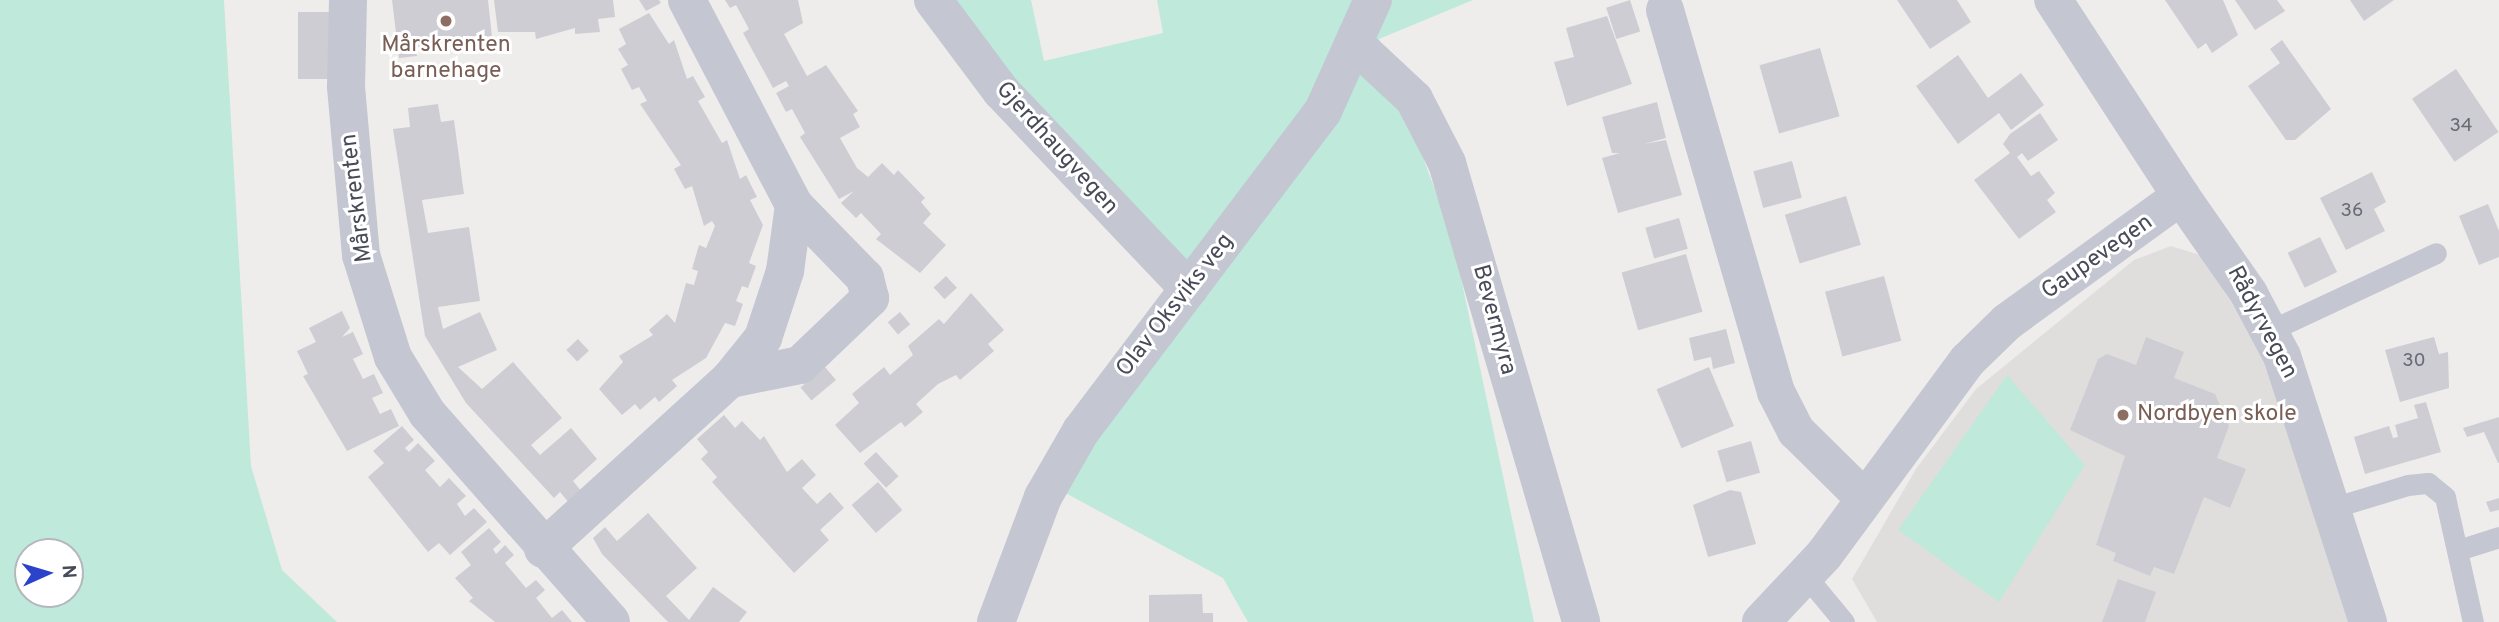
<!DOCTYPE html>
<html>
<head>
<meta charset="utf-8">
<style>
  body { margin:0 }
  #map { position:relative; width:2499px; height:622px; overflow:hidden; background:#efedec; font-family:Overpass,sans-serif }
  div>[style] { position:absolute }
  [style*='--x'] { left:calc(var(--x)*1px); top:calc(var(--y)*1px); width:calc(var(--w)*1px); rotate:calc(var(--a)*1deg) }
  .education>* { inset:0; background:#e0dedd }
  .green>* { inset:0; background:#bee9db }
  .building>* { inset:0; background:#cdcdd3; transform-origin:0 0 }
  .service>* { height:21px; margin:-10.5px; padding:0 10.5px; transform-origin:10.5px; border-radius:10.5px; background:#c4c7d2 }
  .minor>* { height:38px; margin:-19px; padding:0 19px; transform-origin:19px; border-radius:19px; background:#c4c7d2 }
  .tertiary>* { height:38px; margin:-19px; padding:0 19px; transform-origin:19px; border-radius:19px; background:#c4c7d2 }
  .dots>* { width:19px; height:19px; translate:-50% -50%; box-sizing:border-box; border:4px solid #fff; border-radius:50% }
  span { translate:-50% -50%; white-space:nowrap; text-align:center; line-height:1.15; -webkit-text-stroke:6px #fff; paint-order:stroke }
  .number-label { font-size:19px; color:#686b76 }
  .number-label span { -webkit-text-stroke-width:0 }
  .education-label { font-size:23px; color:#785e54 }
  .left { translate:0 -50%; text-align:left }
  .street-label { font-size:23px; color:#474a57 }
  .north { position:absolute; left:14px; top:538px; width:70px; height:70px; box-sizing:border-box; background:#fff; border:2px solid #b5b7bc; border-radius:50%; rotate:86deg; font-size:19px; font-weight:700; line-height:28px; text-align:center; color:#474a57 }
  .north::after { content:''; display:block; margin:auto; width:24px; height:32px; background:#2b42ca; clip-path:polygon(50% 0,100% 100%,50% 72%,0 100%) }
</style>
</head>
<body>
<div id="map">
  <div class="education">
    <div style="clip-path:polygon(2171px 246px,2200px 255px,2266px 355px,2350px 622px,1877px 622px,1852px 579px,1916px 469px,1976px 389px,2134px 260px)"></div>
  </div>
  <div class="green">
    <div style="clip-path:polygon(evenodd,0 0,224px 0,251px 466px,282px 570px,337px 622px,0 622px,0 0,28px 552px,70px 552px,70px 594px,28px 594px,28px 552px)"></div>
    <div style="clip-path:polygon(933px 0,1031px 0,1044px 61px,1163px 33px,1157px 0,1473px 0,1379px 39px,1452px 236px,1534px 622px,1248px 622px,1223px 578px,1058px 489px,1167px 285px)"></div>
    <div style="clip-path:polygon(2007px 375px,2085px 465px,1999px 602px,1898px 530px)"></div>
  </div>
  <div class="building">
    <div style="clip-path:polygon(392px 0,488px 0,493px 46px,416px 49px,417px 56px,399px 58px)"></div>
    <div style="clip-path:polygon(494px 0,613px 0,615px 17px,598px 19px,600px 32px,575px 34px,575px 28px,536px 39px,535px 32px,498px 32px)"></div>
    <div style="clip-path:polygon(639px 0,659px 0,661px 3px,646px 11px)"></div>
    <div style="clip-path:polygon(725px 0,798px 0,803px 23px,784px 34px,807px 76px,826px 65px,858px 111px,853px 114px,860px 127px,840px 138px,857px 168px,868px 177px,882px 163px,894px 175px,898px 170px,925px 198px,921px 202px,931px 214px,923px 223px,946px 245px,920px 273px,876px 239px,881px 234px,861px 213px,856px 218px,841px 203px,854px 191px,839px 199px,800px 137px,805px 133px,792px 109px,786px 112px,776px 93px,789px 86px,786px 81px,773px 88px,743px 33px,749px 29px,736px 5px,730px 8px)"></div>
    <div style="left:1630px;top:0;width:33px;height:25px;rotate:72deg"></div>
    <div style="clip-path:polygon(1897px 0,1957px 0,1971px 22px,1930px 49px)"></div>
    <div style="clip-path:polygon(2165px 0,2223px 0,2238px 35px,2212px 53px,2206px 43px,2198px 49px)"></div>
    <div style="clip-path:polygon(2235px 0,2277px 0,2285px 11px,2255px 30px)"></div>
    <div style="clip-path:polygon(2350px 0,2394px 0,2364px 21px)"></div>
    <div style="left:298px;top:12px;width:38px;height:67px"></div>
    <div style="clip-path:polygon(649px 13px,669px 44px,674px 40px,687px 79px,693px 76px,705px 97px,698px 101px,722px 143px,727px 140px,740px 179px,746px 175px,757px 197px,750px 200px,763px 225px,749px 263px,756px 266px,748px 288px,742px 286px,736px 301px,743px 304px,735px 326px,725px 323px,706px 358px,672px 380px,677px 386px,659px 402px,655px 397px,640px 410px,635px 404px,622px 415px,599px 389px,623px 362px,619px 356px,653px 335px,649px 330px,667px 314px,675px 323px,686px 283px,694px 285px,698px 271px,692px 269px,699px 245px,706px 248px,715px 226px,712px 221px,704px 226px,692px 186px,685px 189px,674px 169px,681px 165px,640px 104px,647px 101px,639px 87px,632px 90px,621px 69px,628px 65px,618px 49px,626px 44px,619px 29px)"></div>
    <div style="clip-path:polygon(1607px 16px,1632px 84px,1567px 106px,1554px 62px,1574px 57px,1566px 28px)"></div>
    <div style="clip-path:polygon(2282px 40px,2331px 109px,2295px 140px,2286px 140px,2248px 86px,2280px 63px,2270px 49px)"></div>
    <div style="left:1820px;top:48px;width:71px;height:63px;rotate:74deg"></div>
    <div style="clip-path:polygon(1958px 55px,1988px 98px,2021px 73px,2044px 105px,2011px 130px,1999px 113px,1958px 144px,1916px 86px)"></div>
    <div style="left:2456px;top:69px;width:76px;height:53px;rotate:56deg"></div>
    <div style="clip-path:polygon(1657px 102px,1666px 138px,1644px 144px,1666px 140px,1682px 195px,1618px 213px,1602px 158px,1620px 153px,1612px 153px,1602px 117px)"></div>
    <div style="clip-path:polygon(438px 104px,441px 122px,454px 120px,464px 194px,422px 200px,428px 233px,469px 227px,480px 301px,438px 307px,443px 329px,480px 312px,497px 350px,458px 367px,482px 389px,513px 362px,562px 418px,531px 445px,540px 455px,571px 428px,597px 459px,573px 481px,582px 492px,569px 503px,560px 492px,554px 498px,466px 403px,425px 336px,393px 129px,410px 127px,408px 108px)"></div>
    <div style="clip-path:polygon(2040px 113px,2058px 140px,2028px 161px,2022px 153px,2017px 157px,2031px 176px,2039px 171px,2055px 193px,2047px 200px,2056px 212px,2019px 239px,1974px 180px,2010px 153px,2003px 144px,2010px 134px)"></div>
    <div style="left:1792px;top:161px;width:38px;height:40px;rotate:75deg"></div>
    <div style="clip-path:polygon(2372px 172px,2386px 202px,2374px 209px,2385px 231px,2346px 250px,2320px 198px)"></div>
    <div style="left:1846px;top:196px;width:51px;height:64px;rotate:73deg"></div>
    <div style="clip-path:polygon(2488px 204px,2499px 231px,2499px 257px,2479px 265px,2459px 216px)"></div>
    <div style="left:1679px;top:218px;width:32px;height:35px;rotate:74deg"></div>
    <div style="left:2320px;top:237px;width:39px;height:36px;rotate:64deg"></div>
    <div style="left:1686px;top:254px;width:60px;height:67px;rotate:74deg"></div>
    <div style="left:946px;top:276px;width:16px;height:17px;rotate:47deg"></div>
    <div style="left:1884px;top:276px;width:67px;height:61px;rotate:75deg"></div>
    <div style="clip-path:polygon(971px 293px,1004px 330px,988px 344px,994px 351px,960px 380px,956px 375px,938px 384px,916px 404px,923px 412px,905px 427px,901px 422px,860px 453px,835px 425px,859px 403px,852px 394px,884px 367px,890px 375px,913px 355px,908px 346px,939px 319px,944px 324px)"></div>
    <div style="clip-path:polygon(342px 311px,350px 328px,342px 337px,353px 332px,363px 354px,353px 359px,363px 379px,374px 374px,383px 393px,372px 398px,380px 414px,391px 409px,399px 426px,347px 451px,303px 376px,308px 374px,297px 351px,316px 342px,309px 328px)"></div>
    <div style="left:900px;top:312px;width:16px;height:16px;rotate:50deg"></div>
    <div style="clip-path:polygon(1726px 329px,1735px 363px,1713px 369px,1711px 357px,1694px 361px,1689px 338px)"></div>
    <div style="clip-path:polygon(2146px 337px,2184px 352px,2174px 378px,2215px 394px,2229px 426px,2217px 458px,2246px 469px,2230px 508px,2204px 497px,2174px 574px,2154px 567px,2150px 576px,2113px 561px,2116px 553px,2096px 545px,2125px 456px,2070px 430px,2098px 359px,2107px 354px,2136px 365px)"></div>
    <div style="clip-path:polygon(2434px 337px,2439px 354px,2448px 352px,2449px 388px,2400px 402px,2385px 350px)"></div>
    <div style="left:578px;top:339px;width:16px;height:16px;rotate:47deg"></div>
    <div style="left:825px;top:367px;width:17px;height:32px;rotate:50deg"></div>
    <div style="left:1709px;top:367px;width:64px;height:57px;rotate:67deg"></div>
    <div style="clip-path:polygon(2426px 402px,2441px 452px,2365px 474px,2354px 437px,2389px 426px,2393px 438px,2398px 437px,2395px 425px,2418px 418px,2414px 405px)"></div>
    <div style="clip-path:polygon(724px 415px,735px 428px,742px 421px,760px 440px,764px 436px,787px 472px,802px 459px,816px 475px,802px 488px,817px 504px,830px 492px,844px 508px,820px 530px,829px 540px,794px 573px,712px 482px,717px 477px,701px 459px,708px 452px,697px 439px)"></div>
    <div style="clip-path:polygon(2499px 417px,2499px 463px,2498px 463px,2484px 432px,2467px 437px,2463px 428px)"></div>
    <div style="clip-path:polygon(402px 426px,414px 440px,405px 448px,409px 452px,418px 443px,435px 461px,425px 470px,440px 487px,449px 478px,466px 496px,457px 504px,465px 516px,474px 508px,487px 522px,450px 555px,439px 543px,428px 552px,368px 477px,384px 463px,373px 451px)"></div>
    <div style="left:1751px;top:441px;width:33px;height:35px;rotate:74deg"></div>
    <div style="left:876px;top:452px;width:33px;height:17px;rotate:47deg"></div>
    <div style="left:878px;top:482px;width:37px;height:35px;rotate:49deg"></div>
    <div style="clip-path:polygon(1730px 490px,1741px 492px,1756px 544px,1708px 557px,1693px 505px)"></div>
    <div style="clip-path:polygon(2499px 498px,2499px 510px,2490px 512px,2486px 502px)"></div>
    <div style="clip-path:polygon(648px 513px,697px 568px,666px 596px,689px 620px,713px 587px,747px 612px,739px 622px,668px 622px,602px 554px,593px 538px,605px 527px,617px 541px)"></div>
    <div style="clip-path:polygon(489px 528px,501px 542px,493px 549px,496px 554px,505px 545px,514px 555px,505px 563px,526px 588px,536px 580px,545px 590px,536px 598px,552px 618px,562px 610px,572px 622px,495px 622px,469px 601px,473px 598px,455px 578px,471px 565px,461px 552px)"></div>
    <div style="clip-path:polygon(2118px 579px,2156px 592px,2145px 622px,2102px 622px)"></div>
    <div style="clip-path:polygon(1202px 594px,1203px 613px,1213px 613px,1213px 622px,1149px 622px,1149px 595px)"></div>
  </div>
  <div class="service">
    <div style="--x:2269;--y:331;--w:184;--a:-25"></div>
    <div style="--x:2335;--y:507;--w:76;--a:-16.8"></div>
    <div style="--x:2408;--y:485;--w:20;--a:-6"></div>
    <div style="--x:2428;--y:483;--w:22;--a:39"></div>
    <div style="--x:2445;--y:497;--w:128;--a:77.4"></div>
    <div style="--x:2458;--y:550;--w:43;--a:-17.6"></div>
    <div style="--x:1805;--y:575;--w:61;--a:50.3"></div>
  </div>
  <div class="minor">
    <div style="--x:348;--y:0;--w:87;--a:91.3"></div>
    <div style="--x:346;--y:87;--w:169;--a:84.9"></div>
    <div style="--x:361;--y:255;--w:107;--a:72.6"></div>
    <div style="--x:393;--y:357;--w:66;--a:58.7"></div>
    <div style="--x:427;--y:413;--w:278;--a:48.6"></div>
    <div style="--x:933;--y:0;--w:114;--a:53.2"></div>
    <div style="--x:1001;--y:91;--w:273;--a:46.5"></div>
    <div style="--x:1665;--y:10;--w:398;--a:73.8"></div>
    <div style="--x:1776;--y:392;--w:44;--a:62.9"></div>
    <div style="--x:1796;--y:431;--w:94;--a:44.6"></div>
    <div style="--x:1357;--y:46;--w:78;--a:42.9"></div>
    <div style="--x:1414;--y:99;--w:72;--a:62.7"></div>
    <div style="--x:1447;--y:163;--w:478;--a:73.7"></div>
    <div style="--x:2181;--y:196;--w:119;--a:55.2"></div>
    <div style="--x:2249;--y:294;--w:70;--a:62"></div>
    <div style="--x:2282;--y:356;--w:280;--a:72.1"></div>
    <div style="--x:730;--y:379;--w:71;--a:-11.3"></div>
    <div style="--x:800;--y:365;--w:97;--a:-43.7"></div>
    <div style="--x:870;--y:298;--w:21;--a:-104"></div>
    <div style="--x:865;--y:278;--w:102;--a:-134.2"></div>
    <div style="--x:543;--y:549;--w:253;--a:-42.3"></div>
    <div style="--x:730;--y:379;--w:53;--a:-51.2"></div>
    <div style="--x:763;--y:338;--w:71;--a:-71.8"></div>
    <div style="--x:785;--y:271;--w:67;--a:-82.2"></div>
    <div style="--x:794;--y:205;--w:231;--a:-117.6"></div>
    <div style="--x:1761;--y:622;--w:92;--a:-46.8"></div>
    <div style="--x:1824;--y:555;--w:242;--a:-53.6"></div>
    <div style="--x:1968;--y:360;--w:54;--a:-44.3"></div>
    <div style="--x:2007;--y:322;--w:215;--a:-35.9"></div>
    <div style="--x:2181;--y:196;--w:234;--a:-123.1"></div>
  </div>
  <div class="tertiary">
    <div style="--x:996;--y:622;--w:134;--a:-69.4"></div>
    <div style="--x:1043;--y:497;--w:76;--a:-60.1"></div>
    <div style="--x:1081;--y:431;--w:401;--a:-52.9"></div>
    <div style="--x:1323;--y:111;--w:122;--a:-65.8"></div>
  </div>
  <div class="dots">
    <div style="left:446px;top:21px;background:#8d6e63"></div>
    <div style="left:2123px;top:415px;background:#8d6e63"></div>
  </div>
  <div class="number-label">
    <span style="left:2461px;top:127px">34</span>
    <span style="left:2352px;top:212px">36</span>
    <span style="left:2414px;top:362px">30</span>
  </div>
  <div class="education-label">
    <span style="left:446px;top:59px">Mårskrenten<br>barnehage</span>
    <span class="left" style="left:2137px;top:415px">Nordbyen skole</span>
  </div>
  <div class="street-label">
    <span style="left:1056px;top:149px;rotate:48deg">Gjerdhaugvegen</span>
    <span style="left:358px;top:198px;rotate:-97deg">Mårskrenten</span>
    <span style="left:2098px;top:258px;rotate:-35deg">Gaupevegen</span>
    <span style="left:1176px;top:306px;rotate:-52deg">Olav Oksviks veg</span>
    <span style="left:1493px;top:320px;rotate:75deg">Bevermyra</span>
    <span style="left:2261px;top:323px;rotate:62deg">Rådyrvegen</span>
  </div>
  <div class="north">N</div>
</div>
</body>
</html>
